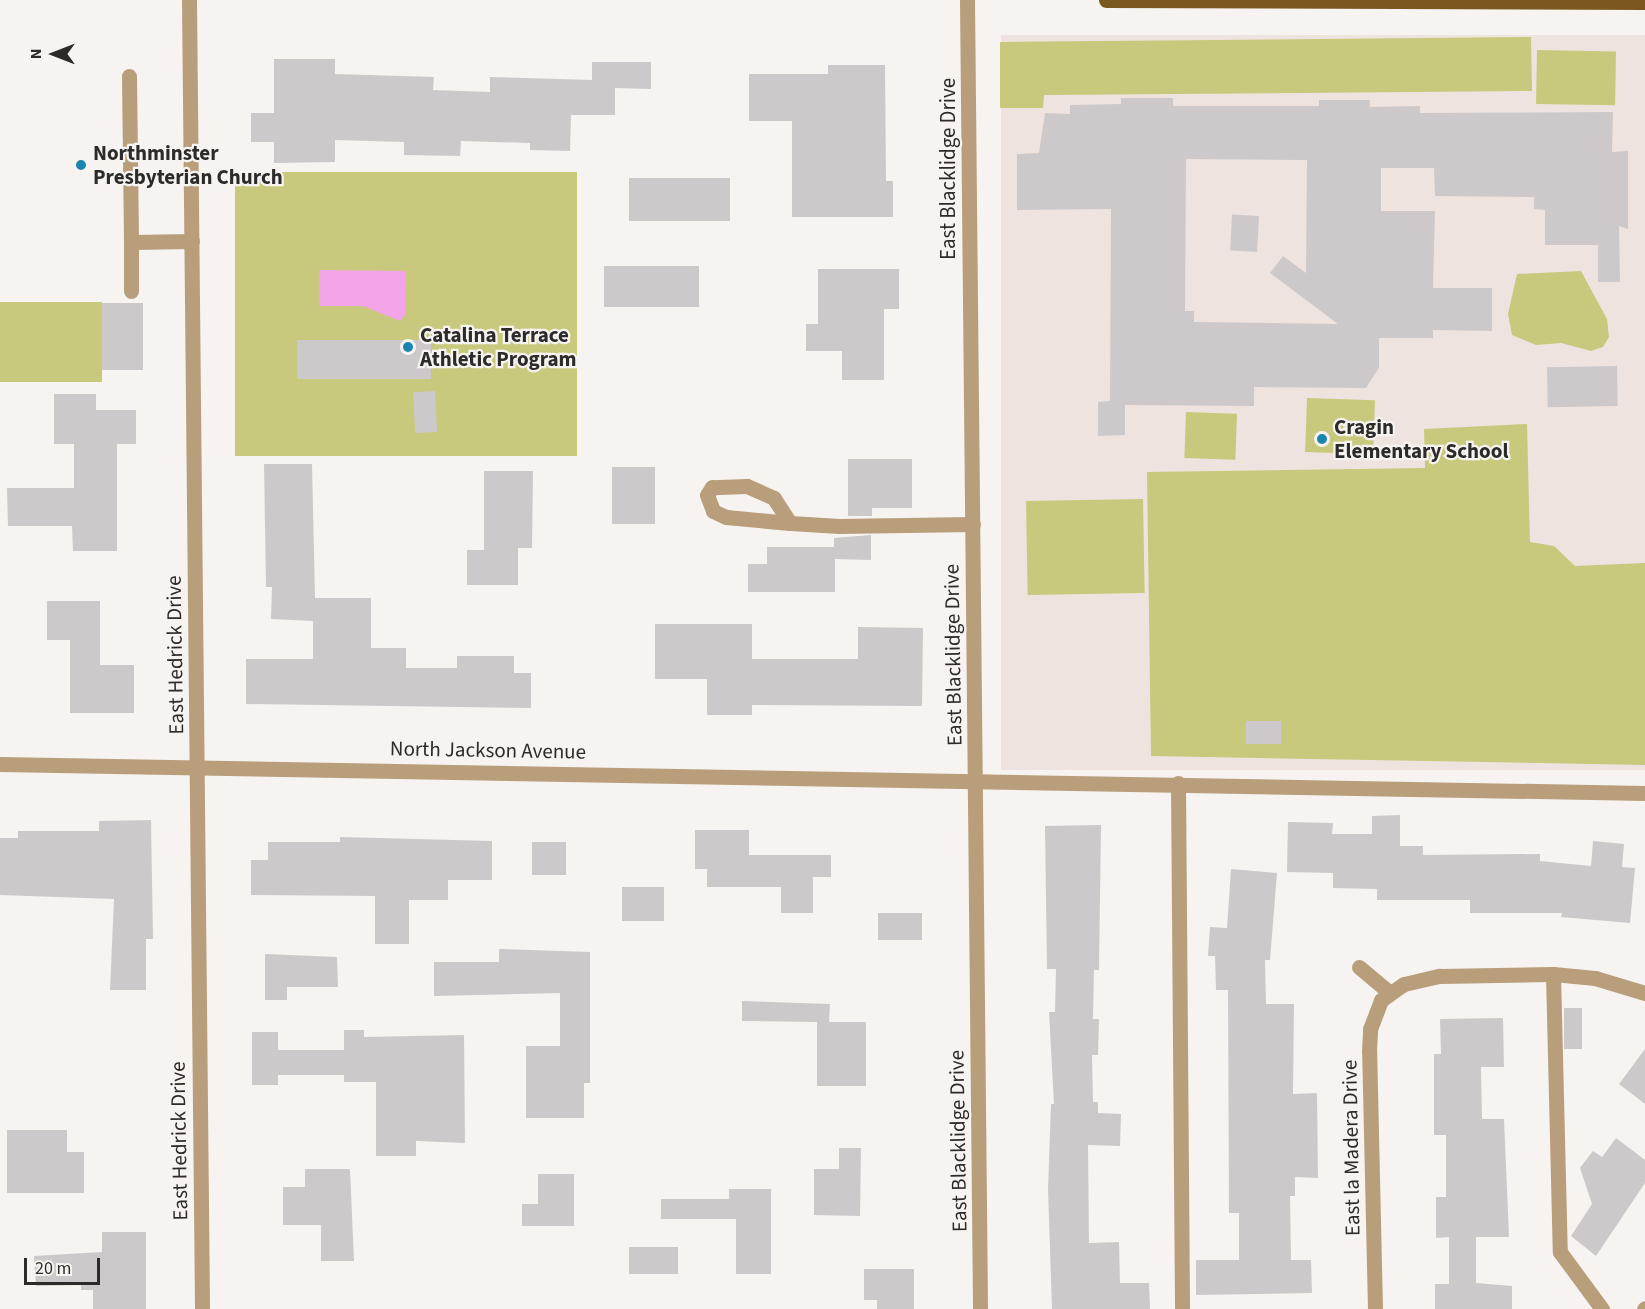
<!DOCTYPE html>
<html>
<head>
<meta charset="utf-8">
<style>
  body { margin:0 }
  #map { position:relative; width:1645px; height:1309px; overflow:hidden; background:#f6f3f1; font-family:"Source Sans 3",sans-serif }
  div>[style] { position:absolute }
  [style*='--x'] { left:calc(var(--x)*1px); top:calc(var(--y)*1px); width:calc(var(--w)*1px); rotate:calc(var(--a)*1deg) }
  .built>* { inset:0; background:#efe3df; transform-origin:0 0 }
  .green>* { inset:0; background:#c8c97c; transform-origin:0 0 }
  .water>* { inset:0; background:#f3a4e7 }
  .building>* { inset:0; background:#cdc9ca; transform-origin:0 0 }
  .minor>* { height:15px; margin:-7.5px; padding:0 7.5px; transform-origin:7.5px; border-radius:7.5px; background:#b89e7b }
  .major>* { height:15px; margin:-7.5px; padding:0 7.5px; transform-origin:7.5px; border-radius:7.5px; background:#7c5821 }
  .dots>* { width:16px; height:16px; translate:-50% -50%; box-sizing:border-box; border:3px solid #f6f3f1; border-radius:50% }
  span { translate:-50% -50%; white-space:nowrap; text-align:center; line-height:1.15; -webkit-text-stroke:4.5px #f6f3f1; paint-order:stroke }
  .poi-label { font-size:21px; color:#2c2b2a; font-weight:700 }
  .left { translate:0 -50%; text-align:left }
  .street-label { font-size:21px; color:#2c2b2a }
  .north { position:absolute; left:24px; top:24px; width:60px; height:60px; -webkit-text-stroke:4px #f6f3f1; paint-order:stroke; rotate:270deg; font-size:16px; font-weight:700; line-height:24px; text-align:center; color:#2c2b2a }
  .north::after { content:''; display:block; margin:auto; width:21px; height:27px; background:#2c2b2a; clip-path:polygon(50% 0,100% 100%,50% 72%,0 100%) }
  .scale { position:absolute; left:24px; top:1258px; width:76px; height:27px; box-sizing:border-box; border:3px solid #2c2b2a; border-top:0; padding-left:8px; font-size:18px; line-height:21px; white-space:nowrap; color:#2c2b2a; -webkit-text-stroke:4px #f6f3f1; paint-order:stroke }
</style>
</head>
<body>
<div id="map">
  <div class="built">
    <div style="left:1001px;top:35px;width:644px;height:735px"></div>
  </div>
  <div class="green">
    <div style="clip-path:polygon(1531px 37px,1532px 91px,1044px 95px,1043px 108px,1000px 108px,1000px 42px)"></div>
    <div style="left:1537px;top:50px;width:79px;height:54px;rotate:1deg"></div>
    <div style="left:235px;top:172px;width:342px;height:284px"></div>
    <div style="clip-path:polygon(1581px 271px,1607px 319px,1609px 337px,1603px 347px,1591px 351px,1561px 343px,1536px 345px,1512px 335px,1508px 314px,1517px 274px)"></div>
    <div style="left:0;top:302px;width:102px;height:80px"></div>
    <div style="left:1307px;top:398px;width:68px;height:54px;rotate:2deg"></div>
    <div style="left:1186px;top:412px;width:51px;height:46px;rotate:2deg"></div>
    <div style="clip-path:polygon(1527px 424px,1530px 542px,1554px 546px,1575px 566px,1645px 563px,1645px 765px,1151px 756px,1147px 472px,1425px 468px,1424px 429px)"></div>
    <div style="left:1143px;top:499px;width:94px;height:117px;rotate:89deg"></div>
  </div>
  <div class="water">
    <div style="clip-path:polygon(319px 270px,406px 271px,405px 315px,400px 321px,363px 306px,319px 306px)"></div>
  </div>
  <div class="building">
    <div style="clip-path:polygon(274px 59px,335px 59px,335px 74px,434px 77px,433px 90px,490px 92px,490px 77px,592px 80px,592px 62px,651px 62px,651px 89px,615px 88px,615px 115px,571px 115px,570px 151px,530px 150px,530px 143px,461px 141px,460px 156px,404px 155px,404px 142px,335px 140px,335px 162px,274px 163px,274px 142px,251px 142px,251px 113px,274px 113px)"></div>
    <div style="clip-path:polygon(828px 65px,885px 65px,886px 181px,893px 181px,893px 217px,792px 217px,792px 121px,749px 121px,749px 74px,828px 74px)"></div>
    <div style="clip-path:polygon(evenodd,1121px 98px,1173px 98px,1173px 106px,1319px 106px,1319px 100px,1370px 100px,1370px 107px,1420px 106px,1420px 113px,1613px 112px,1612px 152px,1628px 151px,1628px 229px,1619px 226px,1620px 282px,1598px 282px,1598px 245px,1545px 245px,1545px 210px,1534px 209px,1534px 197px,1435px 196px,1434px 168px,1381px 168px,1381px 211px,1435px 211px,1433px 288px,1492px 288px,1492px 331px,1433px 330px,1433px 338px,1379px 338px,1379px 368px,1366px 388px,1254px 387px,1254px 406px,1125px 405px,1125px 435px,1098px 436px,1098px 402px,1110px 401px,1111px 209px,1017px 210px,1017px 154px,1039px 153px,1045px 113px,1070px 114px,1070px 105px,1121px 104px,1121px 98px,1186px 159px,1307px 160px,1306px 273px,1283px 256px,1270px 273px,1338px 324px,1194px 322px,1194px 311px,1185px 311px,1186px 159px)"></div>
    <div style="left:629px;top:178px;width:101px;height:43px"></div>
    <div style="left:1259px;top:216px;width:36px;height:27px;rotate:93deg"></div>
    <div style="left:604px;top:266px;width:95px;height:41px"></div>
    <div style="clip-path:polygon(818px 269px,899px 269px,899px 309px,884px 309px,884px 380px,842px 380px,842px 351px,806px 351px,806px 324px,818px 324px)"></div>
    <div style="left:102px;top:303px;width:41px;height:67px"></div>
    <div style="left:297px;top:340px;width:134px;height:39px"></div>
    <div style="left:1617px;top:366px;width:40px;height:70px;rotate:89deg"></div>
    <div style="left:435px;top:391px;width:41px;height:22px;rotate:87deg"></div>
    <div style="clip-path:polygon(54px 394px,96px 394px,96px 410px,136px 410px,136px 444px,117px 444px,117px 551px,73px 551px,72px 526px,8px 526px,7px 488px,74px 488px,74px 444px,54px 444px)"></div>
    <div style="clip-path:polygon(848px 459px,912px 459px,912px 508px,872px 508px,872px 516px,848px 516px)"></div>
    <div style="clip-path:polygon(264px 464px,312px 464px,315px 598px,371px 598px,371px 648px,406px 648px,406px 668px,457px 668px,457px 656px,514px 656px,514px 673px,531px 673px,531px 708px,246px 704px,246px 659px,313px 659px,313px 621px,271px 619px,272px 587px,266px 587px)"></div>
    <div style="left:612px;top:467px;width:43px;height:57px"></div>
    <div style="clip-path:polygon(484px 471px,533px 471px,532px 548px,518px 548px,518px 585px,467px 585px,467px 550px,484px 550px)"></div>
    <div style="clip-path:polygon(871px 535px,871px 560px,835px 559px,835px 592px,748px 592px,748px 564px,767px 564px,767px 547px,834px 547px,834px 538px)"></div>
    <div style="clip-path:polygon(47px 601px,100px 601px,100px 665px,134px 665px,134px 713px,70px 713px,70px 640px,47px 640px)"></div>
    <div style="clip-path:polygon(655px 624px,752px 624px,752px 659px,858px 659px,858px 627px,923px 628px,922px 706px,752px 705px,752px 715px,707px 715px,707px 679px,655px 679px)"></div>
    <div style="left:1246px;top:721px;width:35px;height:23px"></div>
    <div style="clip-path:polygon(1400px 815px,1400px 846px,1423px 846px,1423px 855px,1540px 854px,1540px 861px,1591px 866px,1593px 841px,1624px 844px,1622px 867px,1635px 868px,1630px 923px,1561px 917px,1562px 913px,1470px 913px,1470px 900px,1377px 900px,1377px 889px,1333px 888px,1333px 873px,1287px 872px,1288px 822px,1333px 823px,1332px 834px,1372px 834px,1372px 816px)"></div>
    <div style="clip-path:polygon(151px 820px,153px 939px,146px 939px,146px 990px,110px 990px,114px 899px,0 895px,0 838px,18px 838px,18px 831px,99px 831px,99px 821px)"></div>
    <div style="clip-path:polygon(1101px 825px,1099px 970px,1094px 970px,1093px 1019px,1099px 1019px,1098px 1055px,1092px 1055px,1093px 1102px,1098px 1102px,1098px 1113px,1121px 1114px,1120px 1146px,1088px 1145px,1089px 1243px,1119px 1242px,1120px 1283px,1149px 1283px,1150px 1309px,1052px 1309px,1048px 1189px,1051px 1104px,1054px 1104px,1049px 1012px,1055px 1012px,1056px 969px,1047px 969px,1045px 826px)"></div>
    <div style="clip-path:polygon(695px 830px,749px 830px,749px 855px,831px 855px,831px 877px,813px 877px,813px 913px,781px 913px,781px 887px,707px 887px,707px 869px,695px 869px)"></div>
    <div style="clip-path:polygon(340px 837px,492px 841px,492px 880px,448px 880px,448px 900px,409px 900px,409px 944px,375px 944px,375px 896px,251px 895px,251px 860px,268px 860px,268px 842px,340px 842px)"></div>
    <div style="left:532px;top:842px;width:34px;height:33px"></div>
    <div style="clip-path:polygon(1231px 869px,1277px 873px,1270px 960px,1265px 960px,1266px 1004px,1294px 1004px,1293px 1094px,1317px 1093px,1318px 1178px,1295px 1177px,1295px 1196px,1290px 1196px,1291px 1260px,1311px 1260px,1312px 1293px,1196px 1295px,1196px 1260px,1239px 1260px,1239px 1213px,1229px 1213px,1228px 990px,1216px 990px,1215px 956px,1208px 956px,1210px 927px,1227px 928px)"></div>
    <div style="left:622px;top:887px;width:42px;height:34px"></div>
    <div style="left:878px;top:913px;width:44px;height:27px"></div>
    <div style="clip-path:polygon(499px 949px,590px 952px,590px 1083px,584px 1083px,584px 1118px,526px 1118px,526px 1046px,560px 1046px,560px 993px,434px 996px,434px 962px,499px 962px)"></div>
    <div style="clip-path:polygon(265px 954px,337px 957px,338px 987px,287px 987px,287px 1000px,265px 1000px)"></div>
    <div style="clip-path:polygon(742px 1001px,830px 1004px,829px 1022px,866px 1022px,866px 1086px,817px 1086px,817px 1022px,742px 1021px)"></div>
    <div style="left:1564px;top:1008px;width:18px;height:41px"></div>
    <div style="clip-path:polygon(1503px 1018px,1504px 1067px,1481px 1067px,1482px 1119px,1504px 1119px,1509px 1237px,1476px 1237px,1476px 1283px,1512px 1286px,1512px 1309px,1435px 1309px,1435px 1284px,1449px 1284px,1449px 1237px,1436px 1238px,1436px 1197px,1446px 1197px,1446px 1135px,1434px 1135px,1434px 1054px,1441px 1054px,1440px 1019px)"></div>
    <div style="clip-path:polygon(344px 1030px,364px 1030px,364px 1037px,464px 1035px,465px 1143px,416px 1141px,416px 1156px,376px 1156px,376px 1082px,344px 1082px,344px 1075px,278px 1075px,278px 1085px,252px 1085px,252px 1032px,278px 1032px,278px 1050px,344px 1050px)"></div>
    <div style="clip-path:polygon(1645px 1049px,1645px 1104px,1619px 1084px)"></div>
    <div style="clip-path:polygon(7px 1130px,67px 1130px,67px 1152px,84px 1152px,84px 1193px,7px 1193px)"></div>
    <div style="clip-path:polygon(1616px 1138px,1645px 1160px,1645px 1183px,1596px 1256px,1571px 1236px,1592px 1204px,1580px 1168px,1593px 1151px,1602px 1157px)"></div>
    <div style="clip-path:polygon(839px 1148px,861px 1148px,860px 1216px,814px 1215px,814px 1169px,839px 1169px)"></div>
    <div style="clip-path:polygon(305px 1169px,350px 1169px,354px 1261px,321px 1261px,321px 1225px,283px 1225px,283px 1187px,305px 1187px)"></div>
    <div style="clip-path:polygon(538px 1174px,574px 1174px,574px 1226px,522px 1226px,522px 1204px,538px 1204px)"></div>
    <div style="clip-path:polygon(729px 1189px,771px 1189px,771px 1274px,736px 1274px,736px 1219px,661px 1219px,661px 1199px,729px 1199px)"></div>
    <div style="clip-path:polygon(102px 1232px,146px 1232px,146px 1309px,93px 1309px,93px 1290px,81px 1290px,81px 1285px,36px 1286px,34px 1256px,102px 1252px)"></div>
    <div style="left:629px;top:1247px;width:49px;height:27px"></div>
    <div style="clip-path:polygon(864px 1269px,914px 1269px,914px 1309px,877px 1309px,877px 1300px,864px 1300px)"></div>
  </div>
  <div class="minor">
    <div style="--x:189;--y:0;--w:1309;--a:89.43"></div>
    <div style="--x:967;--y:0;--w:1309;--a:89.43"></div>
    <div style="--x:129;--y:76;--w:166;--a:89.3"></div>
    <div style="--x:131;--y:242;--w:61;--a:-0.9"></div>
    <div style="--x:131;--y:242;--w:49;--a:90"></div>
    <div style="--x:790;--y:523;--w:30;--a:-123"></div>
    <div style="--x:774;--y:498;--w:30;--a:-156"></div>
    <div style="--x:747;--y:486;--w:35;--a:178"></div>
    <div style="--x:712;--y:487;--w:9;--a:122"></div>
    <div style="--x:707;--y:495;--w:17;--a:69"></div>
    <div style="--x:713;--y:511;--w:14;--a:25"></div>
    <div style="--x:726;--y:517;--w:64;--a:5.4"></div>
    <div style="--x:790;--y:523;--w:49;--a:3.5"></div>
    <div style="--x:839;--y:526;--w:134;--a:-0.9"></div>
    <div style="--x:0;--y:764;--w:1645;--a:1.01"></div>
    <div style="--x:1178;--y:783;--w:526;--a:89.56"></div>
    <div style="--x:1359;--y:967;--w:39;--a:40"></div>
    <div style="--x:1553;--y:974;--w:278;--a:88.6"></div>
    <div style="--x:1560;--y:1252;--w:71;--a:53.6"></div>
    <div style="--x:1375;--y:1309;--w:258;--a:-91.3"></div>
    <div style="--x:1369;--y:1051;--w:22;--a:-87"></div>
    <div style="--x:1370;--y:1029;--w:31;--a:-69"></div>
    <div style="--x:1381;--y:1000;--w:28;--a:-35"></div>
    <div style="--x:1404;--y:984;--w:37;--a:-13"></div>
    <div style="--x:1440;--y:976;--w:113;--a:-1"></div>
    <div style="--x:1553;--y:974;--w:42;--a:5.4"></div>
    <div style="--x:1595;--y:978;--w:52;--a:16.7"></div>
    <div style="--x:1644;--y:1309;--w:1;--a:-45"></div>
  </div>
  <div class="major">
    <div style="--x:1106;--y:0;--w:539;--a:0.21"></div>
  </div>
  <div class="dots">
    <div style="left:81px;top:165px;background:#1a86ae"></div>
    <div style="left:408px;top:347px;background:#1a86ae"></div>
    <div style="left:1322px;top:439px;background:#1a86ae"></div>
  </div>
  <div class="poi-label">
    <span class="left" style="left:93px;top:165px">Northminster<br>Presbyterian Church</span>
    <span class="left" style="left:420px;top:347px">Catalina Terrace<br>Athletic Program</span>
    <span class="left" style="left:1334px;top:439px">Cragin<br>Elementary School</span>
  </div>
  <div class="street-label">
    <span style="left:948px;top:169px;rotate:-90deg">East Blacklidge Drive</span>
    <span style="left:175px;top:655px;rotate:-91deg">East Hedrick Drive</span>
    <span style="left:953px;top:655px;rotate:-91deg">East Blacklidge Drive</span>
    <span style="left:488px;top:750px;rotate:1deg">North Jackson Avenue</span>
    <span style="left:179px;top:1141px;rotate:-91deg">East Hedrick Drive</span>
    <span style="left:958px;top:1141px;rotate:-91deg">East Blacklidge Drive</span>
    <span style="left:1351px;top:1148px;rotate:-91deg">East la Madera Drive</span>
  </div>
  <div class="north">N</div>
  <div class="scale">20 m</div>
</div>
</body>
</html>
